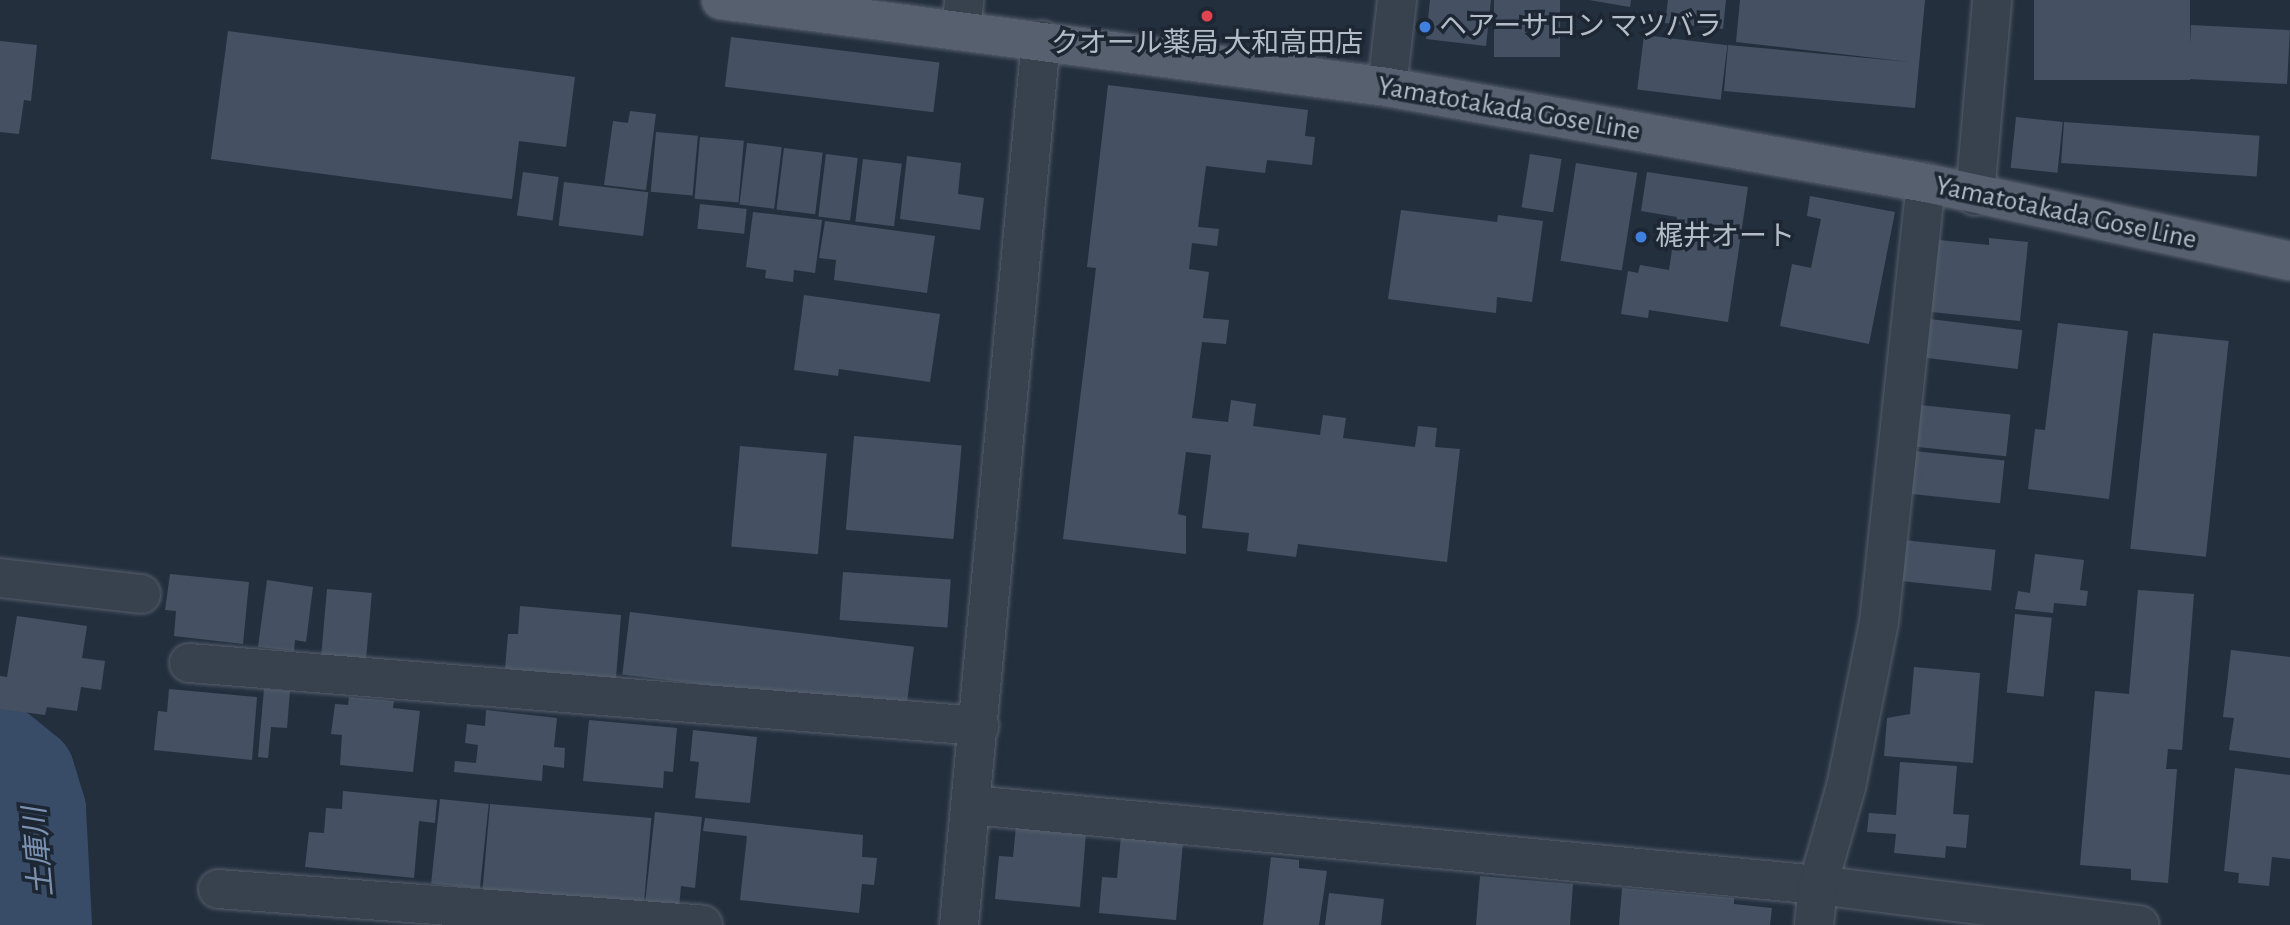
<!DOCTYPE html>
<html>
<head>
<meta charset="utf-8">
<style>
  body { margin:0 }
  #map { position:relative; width:2290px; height:925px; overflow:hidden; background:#242f3e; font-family:"Alegreya Sans","Noto Sans JP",sans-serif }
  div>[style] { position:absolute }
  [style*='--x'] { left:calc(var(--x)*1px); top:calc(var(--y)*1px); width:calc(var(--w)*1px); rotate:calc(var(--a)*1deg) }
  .river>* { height:94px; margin:-47px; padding:0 47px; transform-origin:47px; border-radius:47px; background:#394c67 }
  .building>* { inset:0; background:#455162; transform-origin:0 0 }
  .roads { filter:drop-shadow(0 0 2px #565f6c) drop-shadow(0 0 2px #565f6c) }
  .minor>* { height:38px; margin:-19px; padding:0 19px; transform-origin:19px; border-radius:19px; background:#38414e }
  .major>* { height:38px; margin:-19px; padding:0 19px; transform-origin:19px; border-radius:19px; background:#56606e }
  .dots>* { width:19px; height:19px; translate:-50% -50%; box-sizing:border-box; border:4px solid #1d2633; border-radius:50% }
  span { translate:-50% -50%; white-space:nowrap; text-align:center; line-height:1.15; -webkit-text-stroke:7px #1d2633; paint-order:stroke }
  .poi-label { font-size:28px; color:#b4bcc9 }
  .left { translate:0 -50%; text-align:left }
  .street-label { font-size:28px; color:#b4bcc9 }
  .water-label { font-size:30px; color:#7c92b1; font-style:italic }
</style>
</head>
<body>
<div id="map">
  <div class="river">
    <div style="--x:0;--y:751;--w:36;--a:39"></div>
    <div style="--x:28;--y:774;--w:38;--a:73"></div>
    <div style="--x:39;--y:810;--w:115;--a:87"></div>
  </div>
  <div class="building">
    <div style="clip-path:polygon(1430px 0,1491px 0,1486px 46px,1426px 39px)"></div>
    <div style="left:1494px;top:0;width:66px;height:57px"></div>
    <div style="clip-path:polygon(1589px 0,1631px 0,1630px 7px)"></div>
    <div style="clip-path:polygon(1668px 0,1726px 0,1723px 29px,1665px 23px)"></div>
    <div style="clip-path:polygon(1740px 0,1925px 0,1915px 108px,1724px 91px,1728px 45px,1910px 62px,1736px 42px)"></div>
    <div style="left:2034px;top:0;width:156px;height:80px"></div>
    <div style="left:2191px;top:25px;width:99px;height:54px;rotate:3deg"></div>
    <div style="clip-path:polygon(228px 31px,575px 77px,566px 147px,519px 141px,512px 199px,211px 159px)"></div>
    <div style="left:1644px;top:35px;width:84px;height:55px;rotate:7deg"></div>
    <div style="left:731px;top:37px;width:210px;height:50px;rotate:7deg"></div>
    <div style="clip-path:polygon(0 41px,37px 45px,31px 101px,24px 100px,19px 134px,0 132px)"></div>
    <div style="clip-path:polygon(1108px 85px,1308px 110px,1305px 136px,1315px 137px,1312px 165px,1267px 160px,1265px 173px,1206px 166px,1198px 227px,1219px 229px,1217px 246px,1192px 243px,1189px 269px,1209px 272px,1203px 318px,1229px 320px,1226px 344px,1202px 342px,1192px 418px,1228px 422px,1231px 400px,1256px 404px,1253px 426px,1320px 435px,1323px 415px,1346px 418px,1343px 438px,1415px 447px,1418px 426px,1437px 428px,1435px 447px,1460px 449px,1447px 562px,1298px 544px,1296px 557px,1247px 551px,1249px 533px,1202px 528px,1211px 455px,1186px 452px,1178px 514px,1186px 516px,1186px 554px,1063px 539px,1096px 268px,1087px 267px)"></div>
    <div style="clip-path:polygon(630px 111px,656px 114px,646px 190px,604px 185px,613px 121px,628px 123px)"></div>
    <div style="left:2016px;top:117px;width:47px;height:51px;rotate:6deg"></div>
    <div style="left:2064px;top:122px;width:196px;height:41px;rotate:4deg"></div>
    <div style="left:656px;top:132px;width:42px;height:60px;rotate:5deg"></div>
    <div style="left:700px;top:137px;width:44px;height:62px;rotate:5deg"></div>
    <div style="left:747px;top:143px;width:35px;height:62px;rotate:7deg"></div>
    <div style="left:784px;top:148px;width:39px;height:62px;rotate:7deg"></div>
    <div style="left:826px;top:154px;width:32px;height:63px;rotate:7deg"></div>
    <div style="left:1530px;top:154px;width:32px;height:54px;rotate:9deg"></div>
    <div style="clip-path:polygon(907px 156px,961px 163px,958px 194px,984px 198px,980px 230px,900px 219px)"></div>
    <div style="left:863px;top:159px;width:39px;height:63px;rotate:7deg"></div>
    <div style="left:1576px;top:163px;width:62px;height:99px;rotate:9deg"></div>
    <div style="left:523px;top:172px;width:36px;height:44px;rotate:8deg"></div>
    <div style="clip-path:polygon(1647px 172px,1748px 187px,1728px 322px,1649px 310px,1648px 318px,1621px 314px,1628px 271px,1638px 273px,1640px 265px,1669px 270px,1677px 217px,1641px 211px)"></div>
    <div style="left:564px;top:182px;width:85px;height:44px;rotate:7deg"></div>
    <div style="clip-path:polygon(1810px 196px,1895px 212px,1869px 344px,1780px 326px,1792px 264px,1811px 268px,1821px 219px,1807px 216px)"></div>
    <div style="left:700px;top:204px;width:47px;height:25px;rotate:6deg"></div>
    <div style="clip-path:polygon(1401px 210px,1497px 222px,1498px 215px,1543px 221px,1532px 302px,1497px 297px,1496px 313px,1388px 299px)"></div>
    <div style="clip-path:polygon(753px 212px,822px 220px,815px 273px,794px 270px,793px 282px,765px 278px,766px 270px,746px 267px)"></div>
    <div style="clip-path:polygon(825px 221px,935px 236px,927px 293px,834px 280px,836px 260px,819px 258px)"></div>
    <div style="clip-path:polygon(1989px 238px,2028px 242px,2020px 321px,1931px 312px,1939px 240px,1989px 245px)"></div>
    <div style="clip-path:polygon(804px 295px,940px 314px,930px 382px,839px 369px,838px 376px,794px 370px)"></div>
    <div style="left:1930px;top:319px;width:93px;height:39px;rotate:7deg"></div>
    <div style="clip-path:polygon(2058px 323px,2128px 331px,2109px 499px,2028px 489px,2035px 429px,2045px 430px)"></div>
    <div style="left:2153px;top:333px;width:76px;height:217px;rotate:6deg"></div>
    <div style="left:1920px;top:405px;width:91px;height:42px;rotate:6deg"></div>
    <div style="left:854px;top:436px;width:108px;height:94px;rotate:5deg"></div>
    <div style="left:740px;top:446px;width:87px;height:101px;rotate:5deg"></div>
    <div style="left:1914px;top:451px;width:91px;height:43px;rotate:6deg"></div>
    <div style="left:1903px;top:540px;width:93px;height:41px;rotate:6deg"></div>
    <div style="clip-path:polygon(2035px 554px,2084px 560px,2080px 590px,2088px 591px,2086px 606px,2054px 603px,2053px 613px,2015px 609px,2018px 591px,2030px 593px)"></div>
    <div style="left:843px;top:572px;width:108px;height:48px;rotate:4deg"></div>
    <div style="clip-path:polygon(170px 574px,249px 582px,243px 644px,174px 636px,176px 611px,165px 610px)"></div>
    <div style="clip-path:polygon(267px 580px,313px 587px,306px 642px,295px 640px,294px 651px,258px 647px)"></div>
    <div style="left:327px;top:589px;width:45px;height:68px;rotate:5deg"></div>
    <div style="clip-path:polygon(2138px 590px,2194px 594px,2182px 750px,2168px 749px,2166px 769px,2177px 769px,2168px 883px,2131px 880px,2131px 869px,2080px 865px,2095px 691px,2129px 694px)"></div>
    <div style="clip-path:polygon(520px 606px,621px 615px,616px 678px,505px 669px,508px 634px,518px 634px)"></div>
    <div style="left:630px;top:612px;width:286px;height:63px;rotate:7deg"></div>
    <div style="left:2015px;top:614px;width:37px;height:79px;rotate:6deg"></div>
    <div style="clip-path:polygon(17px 616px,87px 626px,82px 658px,105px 661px,101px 690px,81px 687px,77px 711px,47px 707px,45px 715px,0 709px,0 676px,7px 677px)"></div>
    <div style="clip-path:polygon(2231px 650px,2290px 657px,2290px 758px,2229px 750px,2234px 718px,2223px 717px)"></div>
    <div style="clip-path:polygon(1914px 667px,1980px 673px,1973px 763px,1884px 756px,1887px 718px,1910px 714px)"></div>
    <div style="clip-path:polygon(169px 689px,257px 697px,252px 760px,154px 750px,158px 711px,167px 712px)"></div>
    <div style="clip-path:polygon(264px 689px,290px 691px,287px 728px,271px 727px,268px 758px,258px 757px)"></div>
    <div style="clip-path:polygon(349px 697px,394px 701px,393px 708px,420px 711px,413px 772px,340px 765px,342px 735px,331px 734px,335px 704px,348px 705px)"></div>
    <div style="clip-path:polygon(486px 710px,557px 718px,554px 747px,565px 748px,564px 768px,543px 765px,542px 781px,454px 772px,455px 761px,476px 763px,478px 745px,465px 743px,467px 724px,485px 726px)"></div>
    <div style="clip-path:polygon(589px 720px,677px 728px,673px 772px,664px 771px,663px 788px,583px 781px)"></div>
    <div style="clip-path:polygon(693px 730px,757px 737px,750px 803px,695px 798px,699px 762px,690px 761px)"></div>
    <div style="clip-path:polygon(1900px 762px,1957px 766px,1953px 814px,1969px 815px,1966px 848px,1946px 846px,1945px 858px,1894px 853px,1896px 834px,1867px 832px,1869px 813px,1896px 815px)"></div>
    <div style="clip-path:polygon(2235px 768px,2290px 775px,2290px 859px,2272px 857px,2269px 886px,2238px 883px,2239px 873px,2224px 871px)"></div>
    <div style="clip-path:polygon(343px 791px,437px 800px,435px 823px,419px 821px,414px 878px,305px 867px,309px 832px,324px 833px,326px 808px,342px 809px)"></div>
    <div style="left:440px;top:799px;width:49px;height:85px;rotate:6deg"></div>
    <div style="left:490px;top:804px;width:162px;height:86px;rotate:5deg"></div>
    <div style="clip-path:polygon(655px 812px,702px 817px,695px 888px,681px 886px,679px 908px,645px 904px)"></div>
    <div style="clip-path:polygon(705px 818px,863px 835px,862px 857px,877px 858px,874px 885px,862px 884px,859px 913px,740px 900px,747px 836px,703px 831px)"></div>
    <div style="clip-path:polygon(1016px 826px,1086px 833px,1080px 907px,995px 899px,999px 856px,1013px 857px)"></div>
    <div style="clip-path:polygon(1121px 836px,1183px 842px,1176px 920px,1099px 913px,1102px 877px,1117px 878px)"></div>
    <div style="clip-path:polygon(1271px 857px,1299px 860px,1299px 868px,1327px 871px,1319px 925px,1263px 925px)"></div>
    <div style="clip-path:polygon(1480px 876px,1573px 884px,1570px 925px,1476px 925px)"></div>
    <div style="clip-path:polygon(1622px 888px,1734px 898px,1734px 904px,1772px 908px,1770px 925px,1619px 925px)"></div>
    <div style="clip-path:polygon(1329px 893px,1384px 899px,1381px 925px,1325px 925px)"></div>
  </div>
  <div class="roads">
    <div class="minor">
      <div style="--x:961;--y:31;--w:31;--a:-84"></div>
      <div style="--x:1387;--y:87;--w:88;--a:-83.4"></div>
      <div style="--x:1975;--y:196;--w:197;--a:-85"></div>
      <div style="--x:0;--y:578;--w:142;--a:6.5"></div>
      <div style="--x:189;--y:663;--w:793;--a:4.56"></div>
      <div style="--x:972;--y:805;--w:850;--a:5.4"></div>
      <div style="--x:1818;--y:885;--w:324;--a:7.1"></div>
      <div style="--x:218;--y:889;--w:486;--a:4.2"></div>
      <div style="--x:959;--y:925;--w:889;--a:-84.71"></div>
      <div style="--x:1814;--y:925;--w:40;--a:-84.3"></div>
      <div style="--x:1818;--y:885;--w:102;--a:-74.1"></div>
      <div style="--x:1846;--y:787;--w:168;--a:-78.7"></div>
      <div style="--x:1879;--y:622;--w:442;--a:-83.9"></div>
    </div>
    <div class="major">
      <div style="--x:721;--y:0;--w:672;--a:7.44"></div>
      <div style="--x:1387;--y:87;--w:547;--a:10.1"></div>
      <div style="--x:1926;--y:183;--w:372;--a:12.1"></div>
    </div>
  </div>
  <div class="dots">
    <div style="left:1207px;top:16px;background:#e0444e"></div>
    <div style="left:1425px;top:27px;background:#3f7fe0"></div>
    <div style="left:1641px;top:237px;background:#3f7fe0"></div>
  </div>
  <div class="poi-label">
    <span class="left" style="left:1439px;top:27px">ヘアーサロン マツバラ</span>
    <span style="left:1207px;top:44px">クオール薬局 大和高田店</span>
    <span class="left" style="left:1655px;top:237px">梶井オート</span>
  </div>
  <div class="street-label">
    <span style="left:1509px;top:109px;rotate:10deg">Yamatotakada Gose Line</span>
    <span style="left:2066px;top:213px;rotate:12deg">Yamatotakada Gose Line</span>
  </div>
  <div class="water-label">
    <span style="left:39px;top:852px;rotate:-95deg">土庫川</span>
  </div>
</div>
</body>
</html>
